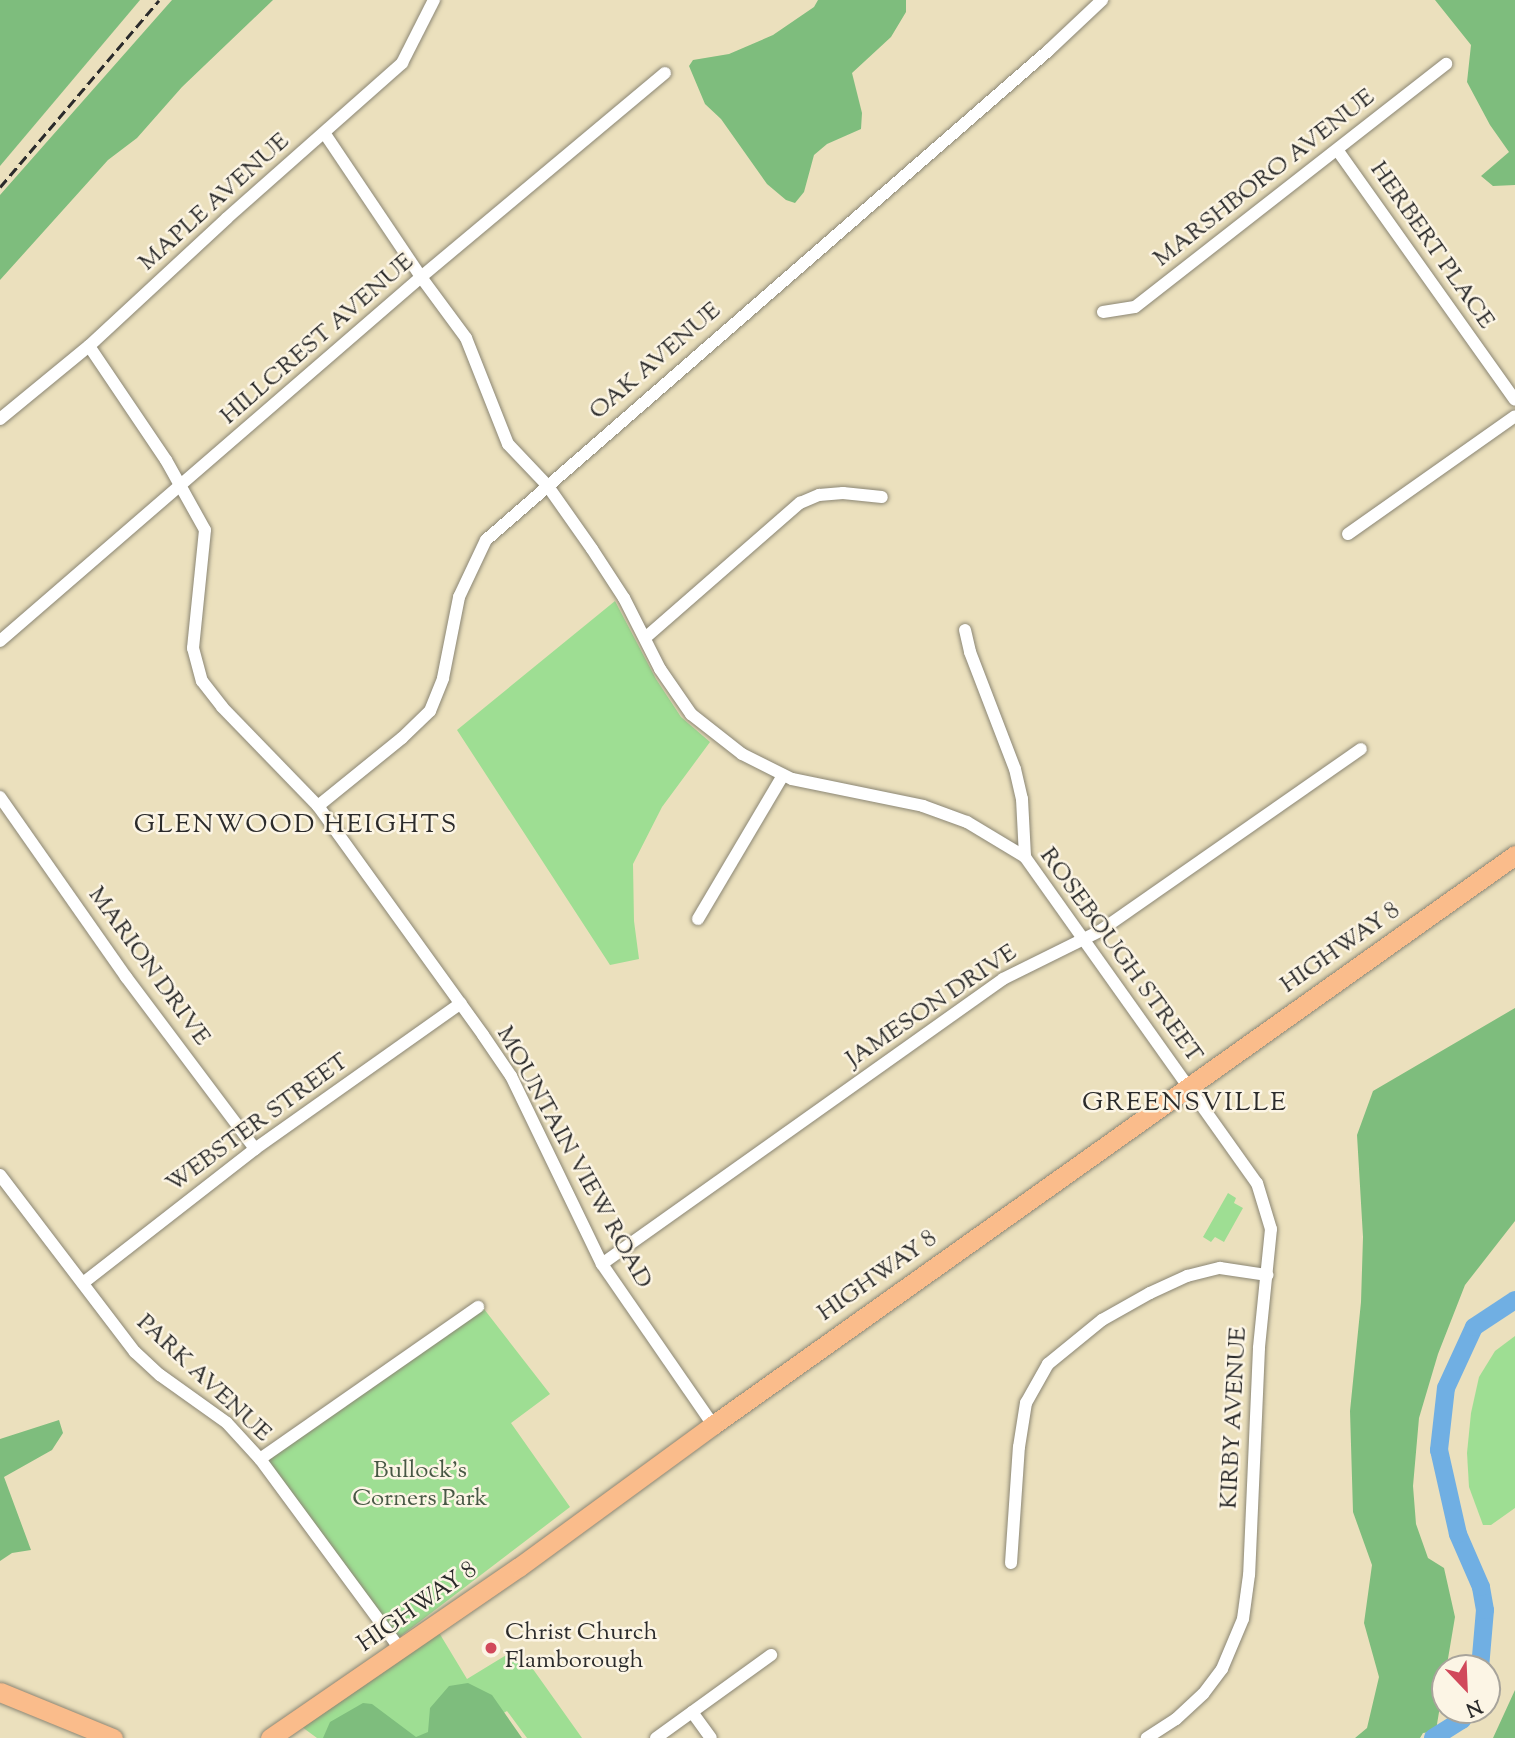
<!DOCTYPE html>
<html>
<head>
<meta charset="utf-8">
<style>
  body { margin:0 }
  #map { position:relative; width:1515px; height:1738px; overflow:hidden; background:#ebe0bd; font-family:"Sorts Mill Goudy",serif }
  div>[style] { position:absolute }
  [style*='--x'] { left:calc(var(--x)*1px); top:calc(var(--y)*1px); width:calc(var(--w)*1px); rotate:calc(var(--a)*1deg) }
  .green>* { inset:0; background:#9ede93 }
  .forest>* { inset:0; background:#7ebd7d }
  .river>* { height:18px; margin:-9px; padding:0 9px; transform-origin:9px; border-radius:9px; background:#70afe3 }
  .roads { filter:drop-shadow(0 0 2px #8b8674) drop-shadow(0 0 2px #8b8674) }
  .minor>* { height:12px; margin:-6px; padding:0 6px; transform-origin:6px; border-radius:6px; background:#fff }
  .primary>* { height:19px; margin:-9.5px; padding:0 9.5px; transform-origin:9.5px; border-radius:9.5px; background:#fabc8b }
  .rail>* { height:2.5px; margin-top:-1.25px; transform-origin:0; background:repeating-linear-gradient(90deg,#2b2b2b 0 10px,transparent 0 15px) }
  .dots>* { width:19px; height:19px; translate:-50% -50%; box-sizing:border-box; border:4px solid #fcf5e5; border-radius:50% }
  span { translate:-50% -50%; white-space:nowrap; text-align:center; line-height:1.15; -webkit-text-stroke:5px #fcf5e5; paint-order:stroke }
  .street-label { font-size:24px; color:#2b2b2b }
  .park-label { font-size:24px; color:#485845 }
  .poi-label { font-size:24px; color:#2b2b2b }
  .left { translate:0 -50%; text-align:left }
  .neighbourhood-label { font-size:26px; color:#2b2b2b; letter-spacing:2px }
  .north { position:absolute; left:1431px; top:1654px; width:70px; height:70px; box-sizing:border-box; background:#fcf5e5; border:2px solid #a8a49b; border-radius:50%; rotate:157deg; font-size:19px; font-weight:700; line-height:28px; text-align:center; color:#2b2b2b }
  .north::after { content:''; display:block; margin:auto; width:24px; height:32px; background:#d1495b; clip-path:polygon(50% 0,100% 100%,50% 72%,0 100%) }
</style>
</head>
<body>
<div id="map">
  <div class="green">
    <div style="clip-path:polygon(615px 601px,656px 679px,681px 717px,710px 742px,662px 807px,633px 864px,634px 921px,639px 959px,610px 965px,457px 730px)"></div>
    <div style="clip-path:polygon(1228px 1193px,1236px 1198px,1234px 1203px,1243px 1208px,1224px 1242px,1215px 1237px,1211px 1242px,1203px 1237px)"></div>
    <div style="clip-path:polygon(484px 1309px,550px 1394px,511px 1423px,570px 1507px,397px 1639px,267px 1461px)"></div>
    <div style="clip-path:polygon(1515px 1336px,1515px 1508px,1491px 1525px,1483px 1525px,1469px 1487px,1467px 1453px,1471px 1413px,1479px 1377px,1495px 1351px)"></div>
    <div style="clip-path:polygon(438px 1631px,467px 1679px,518px 1648px,582px 1738px,527px 1738px,507px 1711px,461px 1738px,317px 1738px,302px 1727px)"></div>
  </div>
  <div class="forest">
    <div style="clip-path:polygon(0 0,140px 0,0 166px)"></div>
    <div style="clip-path:polygon(172px 0,273px 0,182px 87px,137px 138px,108px 160px,0 280px,0 195px)"></div>
    <div style="clip-path:polygon(818px 0,906px 0,906px 12px,891px 37px,852px 73px,862px 113px,861px 129px,827px 144px,814px 155px,804px 192px,795px 203px,786px 200px,767px 184px,721px 119px,705px 104px,689px 66px,693px 60px,729px 54px,773px 35px,814px 7px)"></div>
    <div style="clip-path:polygon(1435px 0,1515px 0,1515px 185px,1493px 186px,1481px 176px,1509px 152px,1490px 125px,1467px 82px,1471px 45px)"></div>
    <div style="clip-path:polygon(1515px 1008px,1515px 1221px,1465px 1285px,1438px 1354px,1419px 1418px,1413px 1486px,1416px 1524px,1428px 1558px,1444px 1568px,1455px 1617px,1435px 1736px,1431px 1732px,1423px 1733px,1420px 1738px,1355px 1738px,1367px 1728px,1379px 1677px,1364px 1623px,1372px 1565px,1353px 1512px,1350px 1411px,1361px 1302px,1363px 1237px,1357px 1135px,1373px 1091px)"></div>
    <div style="clip-path:polygon(59px 1420px,63px 1433px,52px 1450px,4px 1477px,31px 1550px,12px 1553px,0 1561px,0 1439px)"></div>
    <div style="clip-path:polygon(468px 1683px,492px 1695px,522px 1738px,323px 1738px,330px 1722px,363px 1703px,372px 1704px,416px 1737px,428px 1732px,430px 1708px,449px 1686px)"></div>
    <div style="clip-path:polygon(1515px 1689px,1515px 1738px,1493px 1738px,1515px 1690px)"></div>
  </div>
  <div class="river">
    <div style="--x:1480;--y:1668;--w:58;--a:-85.1"></div>
    <div style="--x:1485;--y:1610;--w:23;--a:-100"></div>
    <div style="--x:1481;--y:1587;--w:58;--a:-113.5"></div>
    <div style="--x:1458;--y:1534;--w:86;--a:-102.7"></div>
    <div style="--x:1439;--y:1450;--w:62;--a:-83.6"></div>
    <div style="--x:1446;--y:1388;--w:67;--a:-65.3"></div>
    <div style="--x:1474;--y:1327;--w:49;--a:-33.4"></div>
    <div style="--x:1433;--y:1738;--w:34;--a:-32"></div>
    <div style="--x:1462;--y:1720;--w:12;--a:-59"></div>
  </div>
  <div class="roads">
    <div class="minor">
      <div style="--x:325;--y:134;--w:172;--a:56.1"></div>
      <div style="--x:421;--y:277;--w:76;--a:53.6"></div>
      <div style="--x:466;--y:338;--w:114;--a:68.4"></div>
      <div style="--x:508;--y:444;--w:57;--a:46.4"></div>
      <div style="--x:547;--y:485;--w:78;--a:54.9"></div>
      <div style="--x:592;--y:549;--w:59;--a:56.9"></div>
      <div style="--x:624;--y:598;--w:80;--a:63.1"></div>
      <div style="--x:660;--y:669;--w:55;--a:55.4"></div>
      <div style="--x:691;--y:714;--w:65;--a:38.1"></div>
      <div style="--x:742;--y:754;--w:56;--a:26.6"></div>
      <div style="--x:792;--y:779;--w:134;--a:11.6"></div>
      <div style="--x:923;--y:806;--w:47;--a:20"></div>
      <div style="--x:967;--y:822;--w:68;--a:31.1"></div>
      <div style="--x:1025;--y:857;--w:400;--a:54.6"></div>
      <div style="--x:1257;--y:1183;--w:48;--a:73.1"></div>
      <div style="--x:1271;--y:1229;--w:120;--a:95.8"></div>
      <div style="--x:1259;--y:1348;--w:227;--a:92.5"></div>
      <div style="--x:1249;--y:1575;--w:44;--a:97.8"></div>
      <div style="--x:1243;--y:1619;--w:54;--a:112.8"></div>
      <div style="--x:1222;--y:1669;--w:31;--a:127"></div>
      <div style="--x:1203;--y:1694;--w:37;--a:137"></div>
      <div style="--x:1176;--y:1719;--w:35;--a:147"></div>
      <div style="--x:1338;--y:151;--w:305;--a:54.6"></div>
      <div style="--x:1103;--y:312;--w:32;--a:-9"></div>
      <div style="--x:1135;--y:307;--w:395;--a:-38"></div>
      <div style="--x:89;--y:346;--w:138;--a:56"></div>
      <div style="--x:166;--y:460;--w:80;--a:60.9"></div>
      <div style="--x:205;--y:530;--w:119;--a:95.8"></div>
      <div style="--x:193;--y:648;--w:34;--a:75"></div>
      <div style="--x:202;--y:681;--w:33;--a:52"></div>
      <div style="--x:222;--y:707;--w:138;--a:45.9"></div>
      <div style="--x:318;--y:806;--w:282;--a:54.2"></div>
      <div style="--x:483;--y:1035;--w:50;--a:55.7"></div>
      <div style="--x:511;--y:1076;--w:209;--a:64.2"></div>
      <div style="--x:602;--y:1264;--w:196;--a:55.4"></div>
      <div style="--x:0;--y:419;--w:115;--a:-39.4"></div>
      <div style="--x:89;--y:346;--w:188;--a:-42.8"></div>
      <div style="--x:227;--y:218;--w:234;--a:-41.5"></div>
      <div style="--x:402;--y:63;--w:71;--a:-63.1"></div>
      <div style="--x:1348;--y:534;--w:204;--a:-35.2"></div>
      <div style="--x:965;--y:630;--w:23;--a:77"></div>
      <div style="--x:970;--y:652;--w:125;--a:69"></div>
      <div style="--x:1015;--y:769;--w:31;--a:77"></div>
      <div style="--x:1022;--y:799;--w:58;--a:87"></div>
      <div style="--x:645;--y:638;--w:206;--a:-41.1"></div>
      <div style="--x:800;--y:503;--w:21;--a:-23"></div>
      <div style="--x:819;--y:495;--w:24;--a:-5"></div>
      <div style="--x:843;--y:493;--w:39;--a:6"></div>
      <div style="--x:0;--y:641;--w:557;--a:-40.85"></div>
      <div style="--x:421;--y:277;--w:318;--a:-39.9"></div>
      <div style="--x:0;--y:797;--w:220;--a:55"></div>
      <div style="--x:126;--y:977;--w:215;--a:53.1"></div>
      <div style="--x:318;--y:806;--w:108;--a:-39"></div>
      <div style="--x:402;--y:738;--w:39;--a:-44"></div>
      <div style="--x:430;--y:711;--w:35;--a:-68"></div>
      <div style="--x:443;--y:678;--w:83;--a:-78.8"></div>
      <div style="--x:459;--y:597;--w:63;--a:-64.7"></div>
      <div style="--x:486;--y:540;--w:746;--a:-41.03"></div>
      <div style="--x:1049;--y:50;--w:73;--a:-43.3"></div>
      <div style="--x:698;--y:919;--w:167;--a:-59.4"></div>
      <div style="--x:0;--y:1175;--w:223;--a:52.7"></div>
      <div style="--x:135;--y:1352;--w:34;--a:43"></div>
      <div style="--x:160;--y:1375;--w:82;--a:35.6"></div>
      <div style="--x:227;--y:1423;--w:49;--a:47.5"></div>
      <div style="--x:260;--y:1459;--w:237;--a:53.6"></div>
      <div style="--x:602;--y:1264;--w:492;--a:-35.4"></div>
      <div style="--x:1003;--y:979;--w:108;--a:-26.3"></div>
      <div style="--x:1100;--y:931;--w:318;--a:-34.9"></div>
      <div style="--x:83;--y:1283;--w:218;--a:-37.9"></div>
      <div style="--x:255;--y:1149;--w:252;--a:-35.3"></div>
      <div style="--x:260;--y:1459;--w:266;--a:-34.9"></div>
      <div style="--x:1011;--y:1563;--w:116;--a:-86.1"></div>
      <div style="--x:1019;--y:1447;--w:45;--a:-81"></div>
      <div style="--x:1026;--y:1403;--w:45;--a:-60.6"></div>
      <div style="--x:1048;--y:1364;--w:70;--a:-39.2"></div>
      <div style="--x:1102;--y:1320;--w:55;--a:-29.4"></div>
      <div style="--x:1150;--y:1293;--w:41;--a:-24.7"></div>
      <div style="--x:1187;--y:1276;--w:34;--a:-14"></div>
      <div style="--x:1220;--y:1268;--w:48;--a:8.5"></div>
      <div style="--x:692;--y:1712;--w:32;--a:54"></div>
      <div style="--x:656;--y:1738;--w:142;--a:-35.8"></div>
    </div>
    <div class="primary">
      <div style="--x:0;--y:1692;--w:122;--a:22.2"></div>
      <div style="--x:270;--y:1738;--w:302;--a:-34.5"></div>
      <div style="--x:519;--y:1567;--w:240;--a:-36.2"></div>
      <div style="--x:713;--y:1425;--w:984;--a:-35.4"></div>
    </div>
  </div>
  <div class="rail">
    <div style="--x:0;--y:187;--w:245;--a:-49.6"></div>
  </div>
  <div class="dots">
    <div style="left:491px;top:1648px;background:#d1495b"></div>
  </div>
  <div class="street-label">
    <span style="left:1265px;top:179px;rotate:-38deg">MARSHBORO AVENUE</span>
    <span style="left:215px;top:203px;rotate:-42deg">MAPLE AVENUE</span>
    <span style="left:1431px;top:246px;rotate:55deg">HERBERT PLACE</span>
    <span style="left:318px;top:340px;rotate:-41deg">HILLCREST AVENUE</span>
    <span style="left:656px;top:362px;rotate:-41deg">OAK AVENUE</span>
    <span style="left:1341px;top:949px;rotate:-35deg">HIGHWAY 8</span>
    <span style="left:1120px;top:956px;rotate:54deg">ROSEBOUGH STREET</span>
    <span style="left:148px;top:967px;rotate:54deg">MARION DRIVE</span>
    <span style="left:932px;top:1007px;rotate:-34deg">JAMESON DRIVE</span>
    <span style="left:258px;top:1124px;rotate:-36deg">WEBSTER STREET</span>
    <span style="left:573px;top:1158px;rotate:61deg">MOUNTAIN VIEW ROAD</span>
    <span style="left:878px;top:1277px;rotate:-35deg">HIGHWAY 8</span>
    <span style="left:203px;top:1379px;rotate:43deg">PARK AVENUE</span>
    <span style="left:1235px;top:1418px;rotate:-87deg">KIRBY AVENUE</span>
    <span style="left:418px;top:1608px;rotate:-35deg">HIGHWAY 8</span>
  </div>
  <div class="park-label">
    <span style="left:420px;top:1486px">Bullock's<br>Corners Park</span>
  </div>
  <div class="poi-label">
    <span class="left" style="left:505px;top:1648px">Christ Church<br>Flamborough</span>
  </div>
  <div class="neighbourhood-label">
    <span style="left:296px;top:826px">GLENWOOD HEIGHTS</span>
    <span style="left:1185px;top:1104px">GREENSVILLE</span>
  </div>
  <div class="north">N</div>
</div>
</body>
</html>
